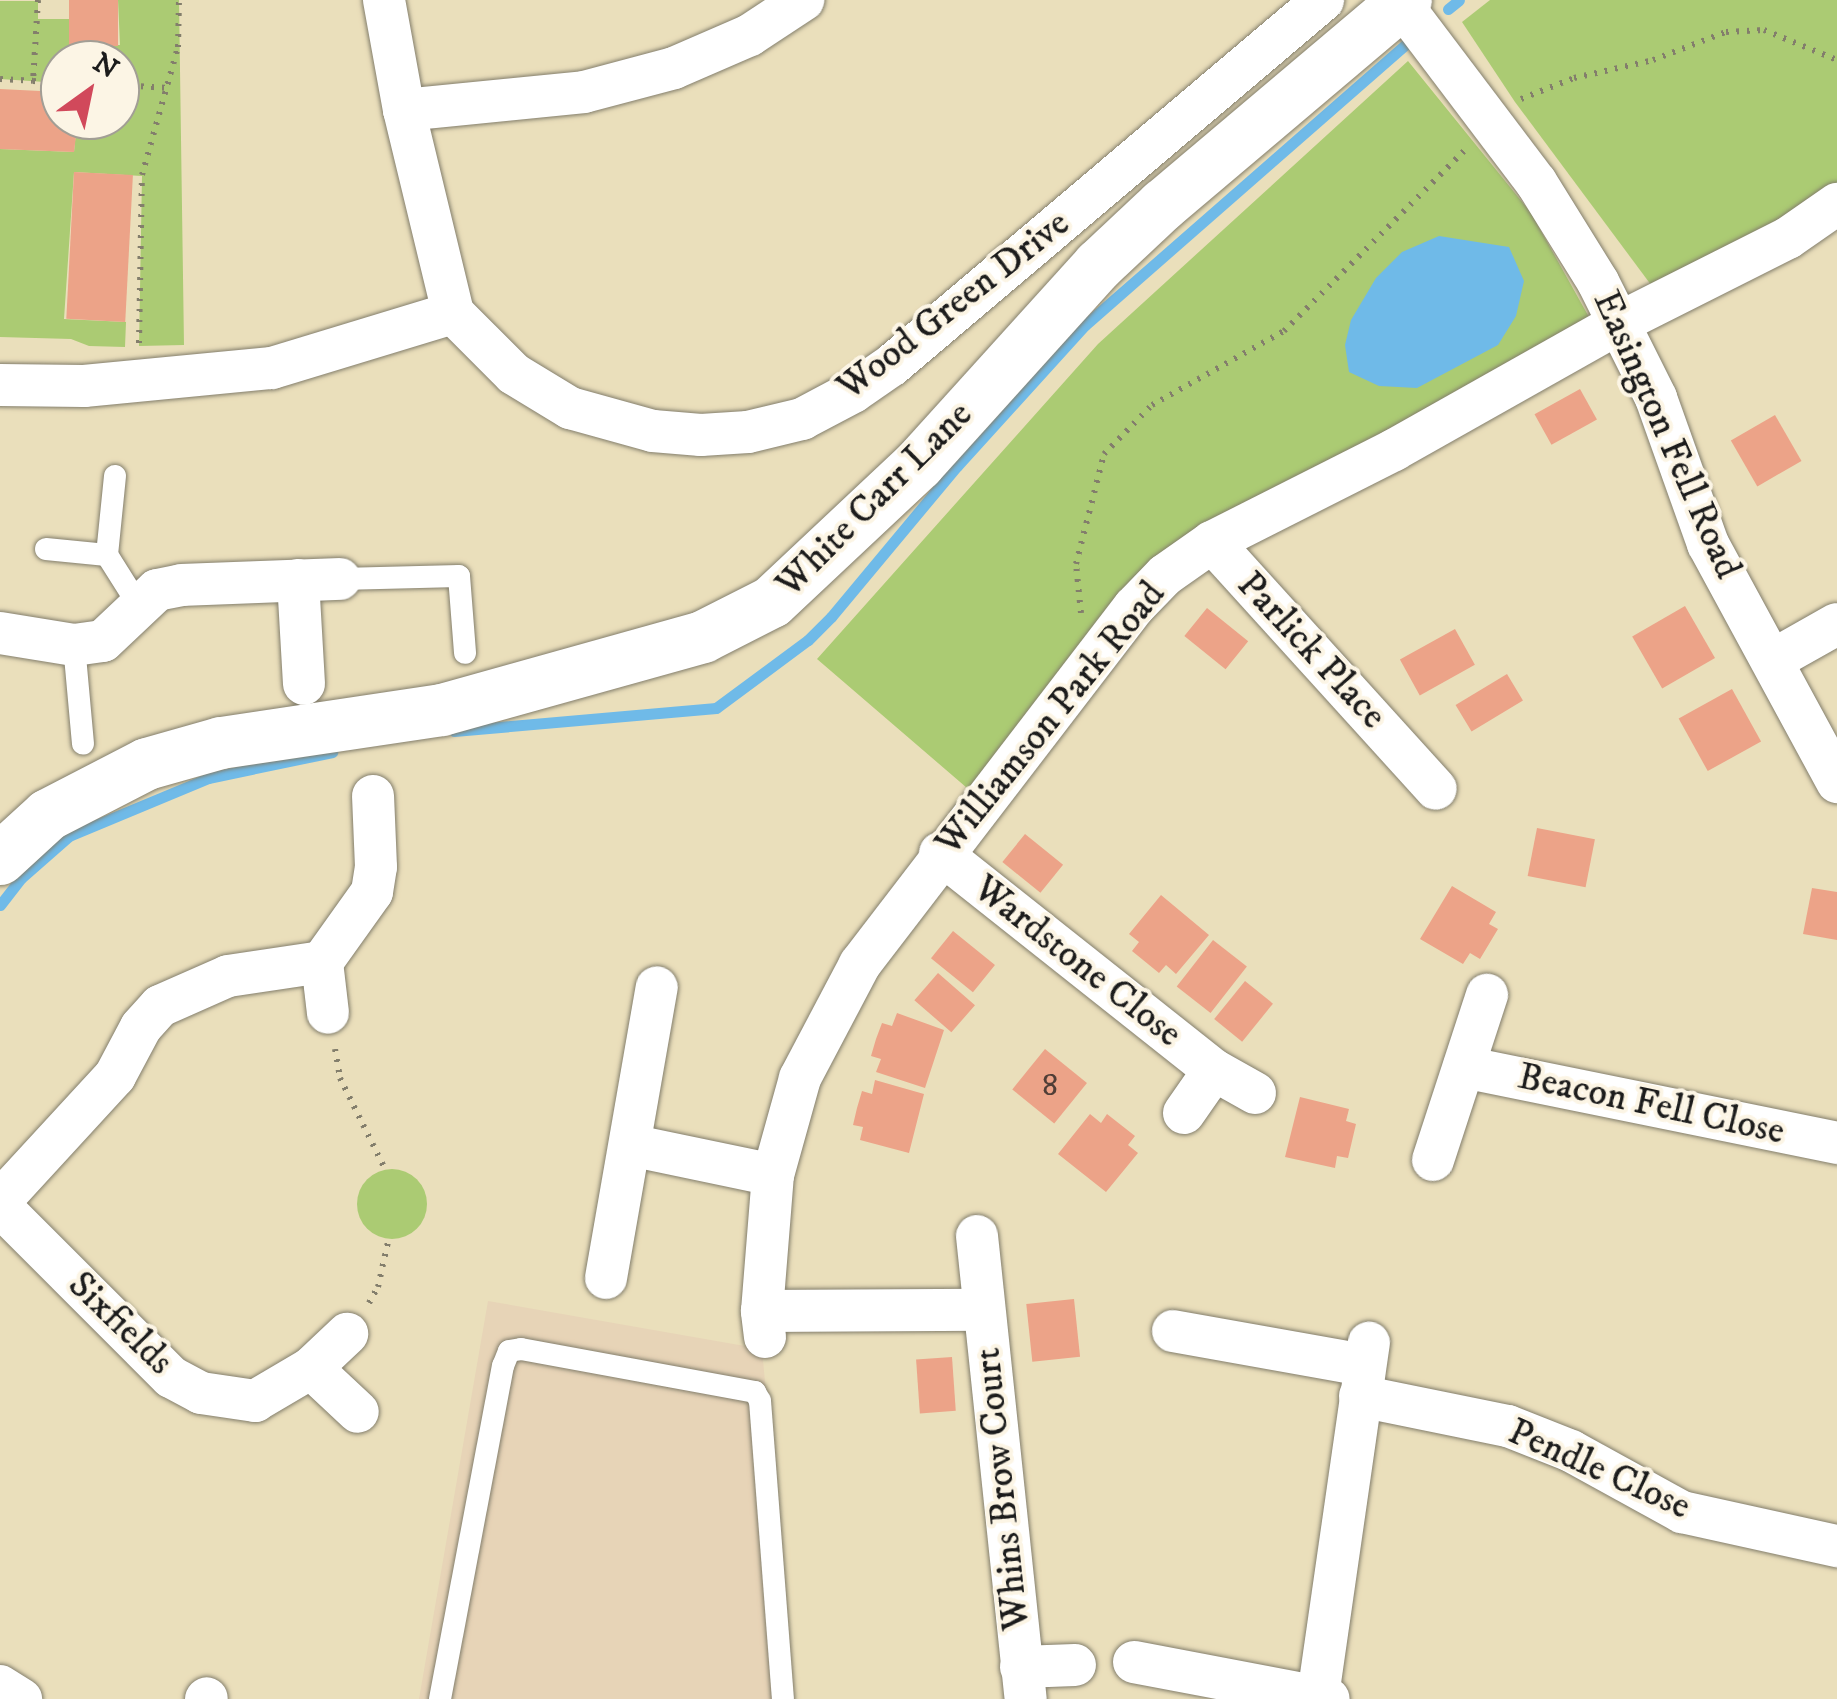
<!DOCTYPE html>
<html>
<head>
<meta charset="utf-8">
<style>
  body { margin:0 }
  #map { position:relative; width:1837px; height:1699px; overflow:hidden; background:#eadfbb; font-family:"IM FELL DW Pica",serif }
  div>[style] { position:absolute }
  [style*='--x'] { left:calc(var(--x)*1px); top:calc(var(--y)*1px); width:calc(var(--w)*1px); rotate:calc(var(--a)*1deg) }
  .built>* { inset:0; background:#e7d4b7 }
  .green>* { inset:0; background:#abcb73 }
  .round { border-radius:50% }
  .water>* { inset:0; background:#6fbae8 }
  .stream>* { height:11px; margin:-5.5px; padding:0 5.5px; transform-origin:5.5px; border-radius:5.5px; background:#6fbae8 }
  .building>* { inset:0; background:#eca388; transform-origin:0 0 }
  .path>* { height:6px; margin-top:-3px; transform-origin:0; background:repeating-linear-gradient(90deg,#837e6c 0 2.5px,transparent 0 10.5px) }
  .roads { filter:drop-shadow(0 0 2px #837e6c) drop-shadow(0 0 2px #837e6c) }
  .service>* { height:22px; margin:-11px; padding:0 11px; transform-origin:11px; border-radius:11px; background:#fff }
  .minor>* { height:42px; margin:-21px; padding:0 21px; transform-origin:21px; border-radius:21px; background:#fff }
  .tertiary>* { height:52px; margin:-26px; padding:0 26px; transform-origin:26px; border-radius:26px; background:#fff }
  span { translate:-50% -50%; white-space:nowrap; text-align:center; line-height:1.15; -webkit-text-stroke:8px #fcf5e5; paint-order:stroke }
  .number-label { font-size:32px; color:#503e37 }
  .number-label span { -webkit-text-stroke-width:0 }
  .street-label { font-size:38px; color:#1c1c1c }
  .north { position:absolute; left:40px; top:40px; width:100px; height:100px; box-sizing:border-box; background:#fcf5e5; border:2px solid #a29e95; border-radius:50%; rotate:33deg; font-size:28px; font-weight:700; line-height:40px; text-align:center; color:#1c1c1c }
  .north::after { content:''; display:block; margin:auto; width:35px; height:45px; background:#d1495b; clip-path:polygon(50% 0,100% 100%,50% 72%,0 100%) }
</style>
</head>
<body>
<div id="map">
  <div class="built">
    <div style="clip-path:polygon(488px 1301px,762px 1349px,794px 1699px,419px 1699px)"></div>
  </div>
  <div class="green">
    <div style="clip-path:polygon(118px 0,179px 0,184px 345px,139px 346px,142px 176px,74px 172px,64px 319px,126px 322px,125px 347px,89px 346px,71px 339px,0 337px,0 149px,74px 152px,77px 120px,120px 120px,120px 60px,60px 60px,60px 83px,0 79px,0 1px,38px 1px,38px 19px,70px 19px,71px 46px,120px 45px)"></div>
    <div style="clip-path:polygon(1490px 0,1837px 0,1837px 196px,1663px 301px,1515px 102px,1462px 22px)"></div>
    <div style="clip-path:polygon(1408px 61px,1531px 213px,1599px 335px,1212px 542px,981px 800px,817px 659px,1098px 344px)"></div>
    <div class="round" style="left:357px;top:1169px;width:70px;height:70px"></div>
  </div>
  <div class="water">
    <div style="clip-path:polygon(1439px 236px,1509px 247px,1524px 281px,1516px 316px,1498px 345px,1417px 388px,1379px 386px,1349px 372px,1345px 345px,1351px 320px,1376px 278px,1402px 252px)"></div>
  </div>
  <div class="stream">
    <div style="--x:1448;--y:9;--w:14;--a:-39"></div>
    <div style="--x:454;--y:731;--w:263;--a:-5"></div>
    <div style="--x:716;--y:708;--w:114;--a:-36.5"></div>
    <div style="--x:808;--y:640;--w:33;--a:-45"></div>
    <div style="--x:831;--y:617;--w:197;--a:-50.2"></div>
    <div style="--x:957;--y:466;--w:190;--a:-47.8"></div>
    <div style="--x:1085;--y:325;--w:425;--a:-41.2"></div>
    <div style="--x:0;--y:905;--w:34;--a:-52"></div>
    <div style="--x:21;--y:878;--w:64;--a:-41.2"></div>
    <div style="--x:69;--y:836;--w:151;--a:-22.6"></div>
    <div style="--x:208;--y:778;--w:127;--a:-11.8"></div>
  </div>
  <div class="building">
    <div style="left:69px;top:0;width:49px;height:46px"></div>
    <div style="clip-path:polygon(0 89px,60px 92px,60px 120px,78px 120px,74px 152px,0 149px)"></div>
    <div style="left:74px;top:172px;width:59px;height:147px;rotate:3deg"></div>
    <div style="left:1580px;top:389px;width:35px;height:52px;rotate:61deg"></div>
    <div style="left:1775px;top:415px;width:53px;height:51px;rotate:60deg"></div>
    <div style="left:1685px;top:606px;width:60px;height:61px;rotate:60deg"></div>
    <div style="left:1207px;top:608px;width:53px;height:36px;rotate:39deg"></div>
    <div style="left:1455px;top:629px;width:41px;height:63px;rotate:61deg"></div>
    <div style="left:1507px;top:674px;width:31px;height:60px;rotate:59deg"></div>
    <div style="left:1732px;top:689px;width:60px;height:61px;rotate:61deg"></div>
    <div style="left:1537px;top:828px;width:59px;height:49px;rotate:11deg"></div>
    <div style="left:1025px;top:834px;width:49px;height:36px;rotate:39deg"></div>
    <div style="clip-path:polygon(1452px 886px,1496px 912px,1489px 924px,1498px 929px,1480px 959px,1470px 953px,1463px 964px,1420px 939px)"></div>
    <div style="clip-path:polygon(1812px 888px,1837px 892px,1837px 940px,1803px 934px)"></div>
    <div style="clip-path:polygon(1161px 895px,1209px 935px,1176px 974px,1166px 965px,1159px 973px,1132px 951px,1139px 942px,1129px 934px)"></div>
    <div style="left:953px;top:931px;width:54px;height:35px;rotate:39deg"></div>
    <div style="left:1213px;top:940px;width:43px;height:59px;rotate:38deg"></div>
    <div style="left:938px;top:973px;width:49px;height:36px;rotate:41deg"></div>
    <div style="left:1245px;top:981px;width:36px;height:49px;rotate:39deg"></div>
    <div style="clip-path:polygon(897px 1013px,944px 1030px,925px 1088px,876px 1072px,881px 1059px,871px 1056px,876px 1039px,882px 1023px,892px 1026px)"></div>
    <div style="left:1045px;top:1049px;width:54px;height:52px;rotate:39deg"></div>
    <div style="clip-path:polygon(875px 1080px,924px 1094px,909px 1153px,860px 1140px,863px 1127px,853px 1125px,857px 1108px,862px 1091px,872px 1094px)"></div>
    <div style="clip-path:polygon(1300px 1097px,1349px 1109px,1346px 1121px,1356px 1124px,1348px 1158px,1337px 1156px,1335px 1168px,1285px 1157px)"></div>
    <div style="clip-path:polygon(1090px 1114px,1101px 1123px,1107px 1114px,1135px 1136px,1128px 1145px,1138px 1153px,1106px 1192px,1058px 1154px)"></div>
    <div style="left:1074px;top:1299px;width:58px;height:48px;rotate:84deg"></div>
    <div style="left:952px;top:1357px;width:54px;height:36px;rotate:86deg"></div>
  </div>
  <div class="path">
    <div style="--x:38;--y:0;--w:81;--a:93.5"></div>
    <div style="--x:33;--y:81;--w:27;--a:4"></div>
    <div style="--x:0;--y:79;--w:33;--a:3"></div>
    <div style="--x:120;--y:85;--w:49;--a:3.5"></div>
    <div style="--x:1521;--y:99;--w:57;--a:-21.6"></div>
    <div style="--x:1574;--y:78;--w:81;--a:-12.8"></div>
    <div style="--x:1653;--y:60;--w:78;--a:-21"></div>
    <div style="--x:1726;--y:32;--w:38;--a:-3"></div>
    <div style="--x:1764;--y:30;--w:79;--a:22.3"></div>
    <div style="--x:139;--y:343;--w:168;--a:-89"></div>
    <div style="--x:142;--y:175;--w:133;--a:-74.3"></div>
    <div style="--x:178;--y:47;--w:47;--a:-88.8"></div>
    <div style="--x:1081;--y:613;--w:49;--a:-95.8"></div>
    <div style="--x:1076;--y:564;--w:114;--a:-75.7"></div>
    <div style="--x:1104;--y:454;--w:69;--a:-45.6"></div>
    <div style="--x:1152;--y:405;--w:151;--a:-29.3"></div>
    <div style="--x:1284;--y:331;--w:255;--a:-45"></div>
    <div style="--x:335;--y:1049;--w:29;--a:80"></div>
    <div style="--x:340;--y:1078;--w:99;--a:63.7"></div>
    <div style="--x:369;--y:1303;--w:18;--a:-61"></div>
    <div style="--x:378;--y:1287;--w:46;--a:-77.5"></div>
  </div>
  <div class="roads">
    <div class="service">
      <div style="--x:115;--y:476;--w:79;--a:95.8"></div>
      <div style="--x:107;--y:555;--w:58;--a:57.7"></div>
      <div style="--x:46;--y:549;--w:61;--a:5.6"></div>
      <div style="--x:340;--y:579;--w:119;--a:-1.4"></div>
      <div style="--x:459;--y:576;--w:77;--a:85.5"></div>
      <div style="--x:74;--y:645;--w:99;--a:84.8"></div>
      <div style="--x:440;--y:1699;--w:339;--a:-79.3"></div>
      <div style="--x:503;--y:1366;--w:16;--a:-68"></div>
      <div style="--x:509;--y:1351;--w:12;--a:-9"></div>
      <div style="--x:521;--y:1349;--w:238;--a:10.4"></div>
      <div style="--x:755;--y:1392;--w:10;--a:61"></div>
      <div style="--x:760;--y:1401;--w:299;--a:85.6"></div>
    </div>
    <div class="minor">
      <div style="--x:384;--y:0;--w:112;--a:79.7"></div>
      <div style="--x:404;--y:110;--w:209;--a:76.4"></div>
      <div style="--x:453;--y:313;--w:86;--a:45"></div>
      <div style="--x:514;--y:374;--w:66;--a:31.3"></div>
      <div style="--x:570;--y:408;--w:86;--a:15.5"></div>
      <div style="--x:653;--y:431;--w:48;--a:4.8"></div>
      <div style="--x:701;--y:435;--w:47;--a:-3.7"></div>
      <div style="--x:748;--y:432;--w:56;--a:-13.5"></div>
      <div style="--x:802;--y:419;--w:58;--a:-27.9"></div>
      <div style="--x:853;--y:392;--w:47;--a:-34.7"></div>
      <div style="--x:892;--y:365;--w:565;--a:-40.26"></div>
      <div style="--x:1402;--y:5;--w:222;--a:52.9"></div>
      <div style="--x:1536;--y:182;--w:118;--a:58.2"></div>
      <div style="--x:1598;--y:282;--w:130;--a:63.4"></div>
      <div style="--x:1656;--y:398;--w:155;--a:70.4"></div>
      <div style="--x:1708;--y:544;--w:271;--a:61.5"></div>
      <div style="--x:404;--y:110;--w:181;--a:-5.7"></div>
      <div style="--x:584;--y:92;--w:93;--a:-14.9"></div>
      <div style="--x:674;--y:68;--w:83;--a:-23.5"></div>
      <div style="--x:750;--y:35;--w:64;--a:-33.4"></div>
      <div style="--x:0;--y:385;--w:84;--a:0.7"></div>
      <div style="--x:84;--y:386;--w:189;--a:-5.5"></div>
      <div style="--x:272;--y:368;--w:189;--a:-16.9"></div>
      <div style="--x:1212;--y:542;--w:333;--a:47.8"></div>
      <div style="--x:298;--y:580;--w:104;--a:86.7"></div>
      <div style="--x:0;--y:633;--w:75;--a:9.2"></div>
      <div style="--x:74;--y:645;--w:29;--a:-8"></div>
      <div style="--x:103;--y:641;--w:74;--a:-43.4"></div>
      <div style="--x:157;--y:590;--w:25;--a:-11"></div>
      <div style="--x:182;--y:585;--w:158;--a:-2.2"></div>
      <div style="--x:1773;--y:660;--w:73;--a:-29.4"></div>
      <div style="--x:940;--y:853;--w:350;--a:38.4"></div>
      <div style="--x:1214;--y:1070;--w:47;--a:29.3"></div>
      <div style="--x:322;--y:962;--w:51;--a:83.3"></div>
      <div style="--x:1464;--y:1067;--w:381;--a:11.5"></div>
      <div style="--x:1184;--y:1113;--w:52;--a:-55.1"></div>
      <div style="--x:630;--y:1145;--w:146;--a:11.8"></div>
      <div style="--x:1433;--y:1160;--w:174;--a:-71.9"></div>
      <div style="--x:0;--y:1201;--w:170;--a:-47.4"></div>
      <div style="--x:115;--y:1076;--w:55;--a:-62"></div>
      <div style="--x:141;--y:1027;--w:28;--a:-48"></div>
      <div style="--x:160;--y:1006;--w:74;--a:-23.8"></div>
      <div style="--x:228;--y:976;--w:95;--a:-8.5"></div>
      <div style="--x:322;--y:962;--w:86;--a:-54.5"></div>
      <div style="--x:372;--y:892;--w:25;--a:-81"></div>
      <div style="--x:376;--y:867;--w:71;--a:-92.4"></div>
      <div style="--x:0;--y:1206;--w:242;--a:45"></div>
      <div style="--x:171;--y:1377;--w:34;--a:28"></div>
      <div style="--x:201;--y:1393;--w:55;--a:8.4"></div>
      <div style="--x:255;--y:1401;--w:65;--a:-30.5"></div>
      <div style="--x:311;--y:1368;--w:50;--a:-43.4"></div>
      <div style="--x:977;--y:1236;--w:466;--a:84"></div>
      <div style="--x:606;--y:1278;--w:295;--a:-80.1"></div>
      <div style="--x:762;--y:1311;--w:222;--a:-0.3"></div>
      <div style="--x:1173;--y:1331;--w:194;--a:10.1"></div>
      <div style="--x:765;--y:1337;--w:26;--a:-97"></div>
      <div style="--x:762;--y:1311;--w:136;--a:-85.4"></div>
      <div style="--x:773;--y:1175;--w:101;--a:-74.4"></div>
      <div style="--x:800;--y:1078;--w:129;--a:-62.2"></div>
      <div style="--x:860;--y:964;--w:450;--a:-52.5"></div>
      <div style="--x:1134;--y:607;--w:45;--a:-45.9"></div>
      <div style="--x:1165;--y:575;--w:57;--a:-35.1"></div>
      <div style="--x:1212;--y:542;--w:204;--a:-26.8"></div>
      <div style="--x:1394;--y:450;--w:258;--a:-29.4"></div>
      <div style="--x:1619;--y:323;--w:189;--a:-26.7"></div>
      <div style="--x:1788;--y:238;--w:60;--a:-34.8"></div>
      <div style="--x:311;--y:1368;--w:64;--a:43.1"></div>
      <div style="--x:1360;--y:1396;--w:151;--a:11.5"></div>
      <div style="--x:1508;--y:1426;--w:68;--a:21.6"></div>
      <div style="--x:1571;--y:1451;--w:127;--a:28.8"></div>
      <div style="--x:1682;--y:1512;--w:159;--a:12.4"></div>
      <div style="--x:1134;--y:1662;--w:198;--a:10.7"></div>
      <div style="--x:1021;--y:1667;--w:54;--a:-2.1"></div>
      <div style="--x:0;--y:1686;--w:25;--a:32"></div>
      <div style="--x:1318;--y:1696;--w:357;--a:-81.8"></div>
      <div style="--x:206;--y:1699;--w:1;--a:-45"></div>
    </div>
    <div class="tertiary">
      <div style="--x:0;--y:859;--w:65;--a:-42.5"></div>
      <div style="--x:48;--y:815;--w:111;--a:-27.3"></div>
      <div style="--x:147;--y:764;--w:77;--a:-15.8"></div>
      <div style="--x:221;--y:743;--w:223;--a:-8.5"></div>
      <div style="--x:442;--y:710;--w:271;--a:-15.6"></div>
      <div style="--x:703;--y:637;--w:77;--a:-26.9"></div>
      <div style="--x:772;--y:602;--w:202;--a:-43.2"></div>
      <div style="--x:919;--y:464;--w:268;--a:-47.9"></div>
      <div style="--x:1099;--y:265;--w:88;--a:-43.2"></div>
      <div style="--x:1163;--y:205;--w:318;--a:-40.2"></div>
    </div>
  </div>
  <div class="number-label">
    <span style="left:1050px;top:1086px">8</span>
  </div>
  <div class="street-label">
    <span style="left:954px;top:306px;rotate:-38deg">Wood Green Drive</span>
    <span style="left:1666px;top:435px;rotate:66deg">Easington Fell Road</span>
    <span style="left:875px;top:500px;rotate:-45deg">White Carr Lane</span>
    <span style="left:1311px;top:651px;rotate:47deg">Parlick Place</span>
    <span style="left:1051px;top:719px;rotate:-51deg">Williamson Park Road</span>
    <span style="left:1077px;top:962px;rotate:38deg">Wardstone Close</span>
    <span style="left:1651px;top:1105px;rotate:12deg">Beacon Fell Close</span>
    <span style="left:120px;top:1324px;rotate:44deg">Sixfields</span>
    <span style="left:1599px;top:1470px;rotate:24deg">Pendle Close</span>
    <span style="left:1003px;top:1489px;rotate:-96deg">Whins Brow Court</span>
  </div>
  <div class="north">N</div>
</div>
</body>
</html>
